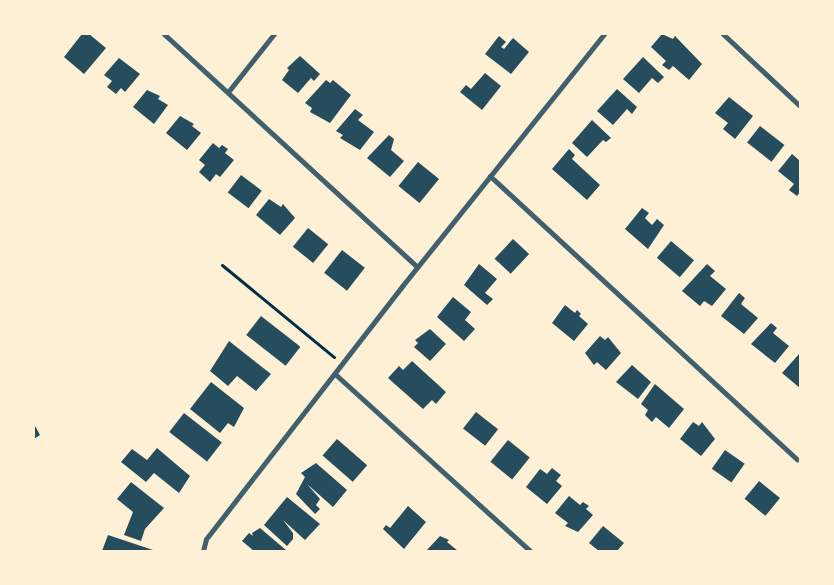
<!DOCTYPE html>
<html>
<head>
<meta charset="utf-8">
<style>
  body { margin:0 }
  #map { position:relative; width:834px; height:585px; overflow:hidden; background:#fdf0d5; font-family:"Open Sans",sans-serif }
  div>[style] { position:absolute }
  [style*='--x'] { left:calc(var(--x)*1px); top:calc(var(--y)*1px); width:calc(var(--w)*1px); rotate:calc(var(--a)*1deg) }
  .building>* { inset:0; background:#264d5e; transform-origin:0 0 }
  .path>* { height:3px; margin:-1.5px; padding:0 1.5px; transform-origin:1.5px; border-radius:1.5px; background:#003049 }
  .minor>* { height:5px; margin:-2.5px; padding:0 2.5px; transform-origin:2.5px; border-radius:2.5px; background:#3f606c }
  span { translate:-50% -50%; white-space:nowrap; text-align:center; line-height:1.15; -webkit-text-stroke:4px #fdf0d5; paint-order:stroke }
  .frame { position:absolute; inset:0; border:35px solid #fdf0d5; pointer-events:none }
</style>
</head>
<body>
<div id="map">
  <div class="building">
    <div style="clip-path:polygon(82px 34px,89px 34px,106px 48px,84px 74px,64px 57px)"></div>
    <div style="clip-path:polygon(662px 34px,673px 39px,675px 36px,702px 64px,689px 80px,673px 66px,669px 70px,662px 65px,666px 61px,651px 47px)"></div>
    <div style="clip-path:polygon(499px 36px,506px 42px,501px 47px,504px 49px,513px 38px,529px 52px,511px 74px,485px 54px)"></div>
    <div style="clip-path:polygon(300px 56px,320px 74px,314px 81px,311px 78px,298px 93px,282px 80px,289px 70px,287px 68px)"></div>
    <div style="clip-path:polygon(643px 57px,664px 77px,658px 83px,652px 78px,639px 93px,623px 79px)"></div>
    <div style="clip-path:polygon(119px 58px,140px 74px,125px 92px,121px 88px,116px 94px,107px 87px,112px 81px,104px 75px)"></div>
    <div style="clip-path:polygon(485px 73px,501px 86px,482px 110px,460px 92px,466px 85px,471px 89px)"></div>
    <div style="clip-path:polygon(326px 80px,330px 83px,333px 80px,351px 95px,330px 123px,310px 112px,312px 108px,305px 103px)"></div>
    <div style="clip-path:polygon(617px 89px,637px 107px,632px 114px,627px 109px,613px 125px,597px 111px)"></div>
    <div style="clip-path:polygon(147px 90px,160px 96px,158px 99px,168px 105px,154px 124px,133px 107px)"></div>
    <div style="clip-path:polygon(729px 97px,753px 116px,735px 139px,723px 129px,728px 123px,715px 113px)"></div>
    <div style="clip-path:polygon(355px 109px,363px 115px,358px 120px,374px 132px,360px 150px,340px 138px,343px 135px,336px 131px)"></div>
    <div style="clip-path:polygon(180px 116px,194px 124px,192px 126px,201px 133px,187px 150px,166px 133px)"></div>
    <div style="clip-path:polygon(592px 120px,611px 138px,606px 142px,603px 140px,587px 157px,572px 143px)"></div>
    <div style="left:760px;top:126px;width:31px;height:21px;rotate:38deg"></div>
    <div style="clip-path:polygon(389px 135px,394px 139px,391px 150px,404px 161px,390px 177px,367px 158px)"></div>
    <div style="clip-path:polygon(213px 143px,219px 148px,222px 145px,228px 149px,225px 153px,234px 160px,220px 177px,216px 174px,210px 182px,199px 172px,205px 165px,199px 160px)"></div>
    <div style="clip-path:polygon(569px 149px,575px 155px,572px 159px,600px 185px,587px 200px,552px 169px)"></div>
    <div style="clip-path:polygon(792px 154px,800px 161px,800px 192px,797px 196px,789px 190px,794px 184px,778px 171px)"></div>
    <div style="left:418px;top:162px;width:27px;height:31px;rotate:39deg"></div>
    <div style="left:241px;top:175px;width:26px;height:22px;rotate:37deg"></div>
    <div style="clip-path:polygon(269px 199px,281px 207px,283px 204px,295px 218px,280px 235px,256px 215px)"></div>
    <div style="clip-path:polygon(642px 208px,649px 213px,645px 218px,652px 225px,657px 219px,664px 225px,648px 249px,625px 229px)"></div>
    <div style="left:308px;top:228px;width:26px;height:24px;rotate:39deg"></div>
    <div style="left:513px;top:239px;width:22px;height:27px;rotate:43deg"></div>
    <div style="left:671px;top:241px;width:30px;height:22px;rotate:40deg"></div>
    <div style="left:342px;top:250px;width:29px;height:29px;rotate:38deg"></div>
    <div style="clip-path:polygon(479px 264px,497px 279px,485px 293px,493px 299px,487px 305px,464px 285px)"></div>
    <div style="clip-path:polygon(707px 264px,715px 271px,710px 276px,726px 289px,712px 306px,704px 301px,700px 306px,682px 291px)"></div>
    <div style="clip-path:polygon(739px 293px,745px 298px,741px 304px,758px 318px,744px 334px,721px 316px)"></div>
    <div style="clip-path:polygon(453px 297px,471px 312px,465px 320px,475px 329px,464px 341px,437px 317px)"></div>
    <div style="clip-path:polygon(565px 305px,575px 313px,577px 310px,581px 314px,579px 316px,588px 324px,574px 341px,552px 323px)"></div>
    <div style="left:261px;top:316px;width:50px;height:24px;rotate:38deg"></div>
    <div style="clip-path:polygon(771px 323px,777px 328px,773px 333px,789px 346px,775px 363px,751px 344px)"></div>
    <div style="clip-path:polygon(430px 329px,446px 344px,430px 361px,414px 347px,418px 343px,415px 340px)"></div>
    <div style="clip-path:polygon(600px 336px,605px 340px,608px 337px,621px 353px,606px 370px,597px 362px,594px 365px,585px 353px)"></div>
    <div style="clip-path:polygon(229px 341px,271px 374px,256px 391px,237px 376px,228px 386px,210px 371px)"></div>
    <div style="clip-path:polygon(800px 353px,800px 388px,782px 373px)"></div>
    <div style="clip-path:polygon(412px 361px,446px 392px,436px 404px,432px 400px,423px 409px,388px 378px,399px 366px,403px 370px)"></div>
    <div style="clip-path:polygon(632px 365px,651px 382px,638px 399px,616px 382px)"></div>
    <div style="clip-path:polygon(211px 382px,244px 408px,234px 427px,228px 423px,220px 433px,190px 409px)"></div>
    <div style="clip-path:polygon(655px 384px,684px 409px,669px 428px,656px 417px,652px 422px,645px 415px,648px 410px,641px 404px)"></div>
    <div style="left:476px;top:412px;width:28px;height:21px;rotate:38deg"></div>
    <div style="left:184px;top:413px;width:48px;height:24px;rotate:38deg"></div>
    <div style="clip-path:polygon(693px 422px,699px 426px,702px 422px,715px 439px,701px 456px,680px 439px)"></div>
    <div style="clip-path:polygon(34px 424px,40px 435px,34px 439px)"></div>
    <div style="left:337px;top:439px;width:40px;height:22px;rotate:41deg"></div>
    <div style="left:508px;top:440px;width:28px;height:28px;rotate:39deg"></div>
    <div style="clip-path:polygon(157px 448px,190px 476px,179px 493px,154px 473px,146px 482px,121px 462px,132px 449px,147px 460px)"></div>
    <div style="left:725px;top:450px;width:24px;height:23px;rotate:35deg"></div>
    <div style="clip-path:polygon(316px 463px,347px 490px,333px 507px,307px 484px,320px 499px,316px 505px,320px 509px,315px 514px,296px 494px,305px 477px,301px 473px)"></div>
    <div style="clip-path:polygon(552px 468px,561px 475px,556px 481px,562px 486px,547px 504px,526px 487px,540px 469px,547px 474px)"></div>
    <div style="left:759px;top:481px;width:27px;height:23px;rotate:39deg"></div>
    <div style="clip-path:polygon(131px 482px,164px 508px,145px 529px,141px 541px,124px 535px,133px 512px,117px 499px)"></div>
    <div style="clip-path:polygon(569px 496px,580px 505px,583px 502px,589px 506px,586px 509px,593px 515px,578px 532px,565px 526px,568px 523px,555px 513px)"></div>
    <div style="clip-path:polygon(287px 497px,320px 524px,305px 540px,283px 520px,293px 533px,293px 539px,287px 546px,264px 525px)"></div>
    <div style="clip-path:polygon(408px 506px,426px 522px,404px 549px,383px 529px,386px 525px,390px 528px)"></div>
    <div style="clip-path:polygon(603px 526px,624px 543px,617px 551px,599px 551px,589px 543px)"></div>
    <div style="clip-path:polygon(260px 528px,287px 551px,254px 551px,242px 541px,249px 533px,253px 536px,252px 533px)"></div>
    <div style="clip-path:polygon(108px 535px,153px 550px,152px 551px,102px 551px)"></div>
    <div style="clip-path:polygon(440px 536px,449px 540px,447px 542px,458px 551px,426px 551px)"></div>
  </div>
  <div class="path">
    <div style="--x:222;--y:265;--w:145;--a:39.4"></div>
  </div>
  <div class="minor">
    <div style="--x:164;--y:34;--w:344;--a:42.6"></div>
    <div style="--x:723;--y:34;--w:105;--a:43.1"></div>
    <div style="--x:228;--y:92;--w:74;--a:-51.6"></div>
    <div style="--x:490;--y:176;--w:418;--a:42.7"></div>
    <div style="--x:335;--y:374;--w:263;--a:42.2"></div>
    <div style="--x:203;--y:551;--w:12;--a:-76"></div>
    <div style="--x:206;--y:539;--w:321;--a:-52.2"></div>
    <div style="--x:403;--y:285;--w:322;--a:-51.3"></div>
  </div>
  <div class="frame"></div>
</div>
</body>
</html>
